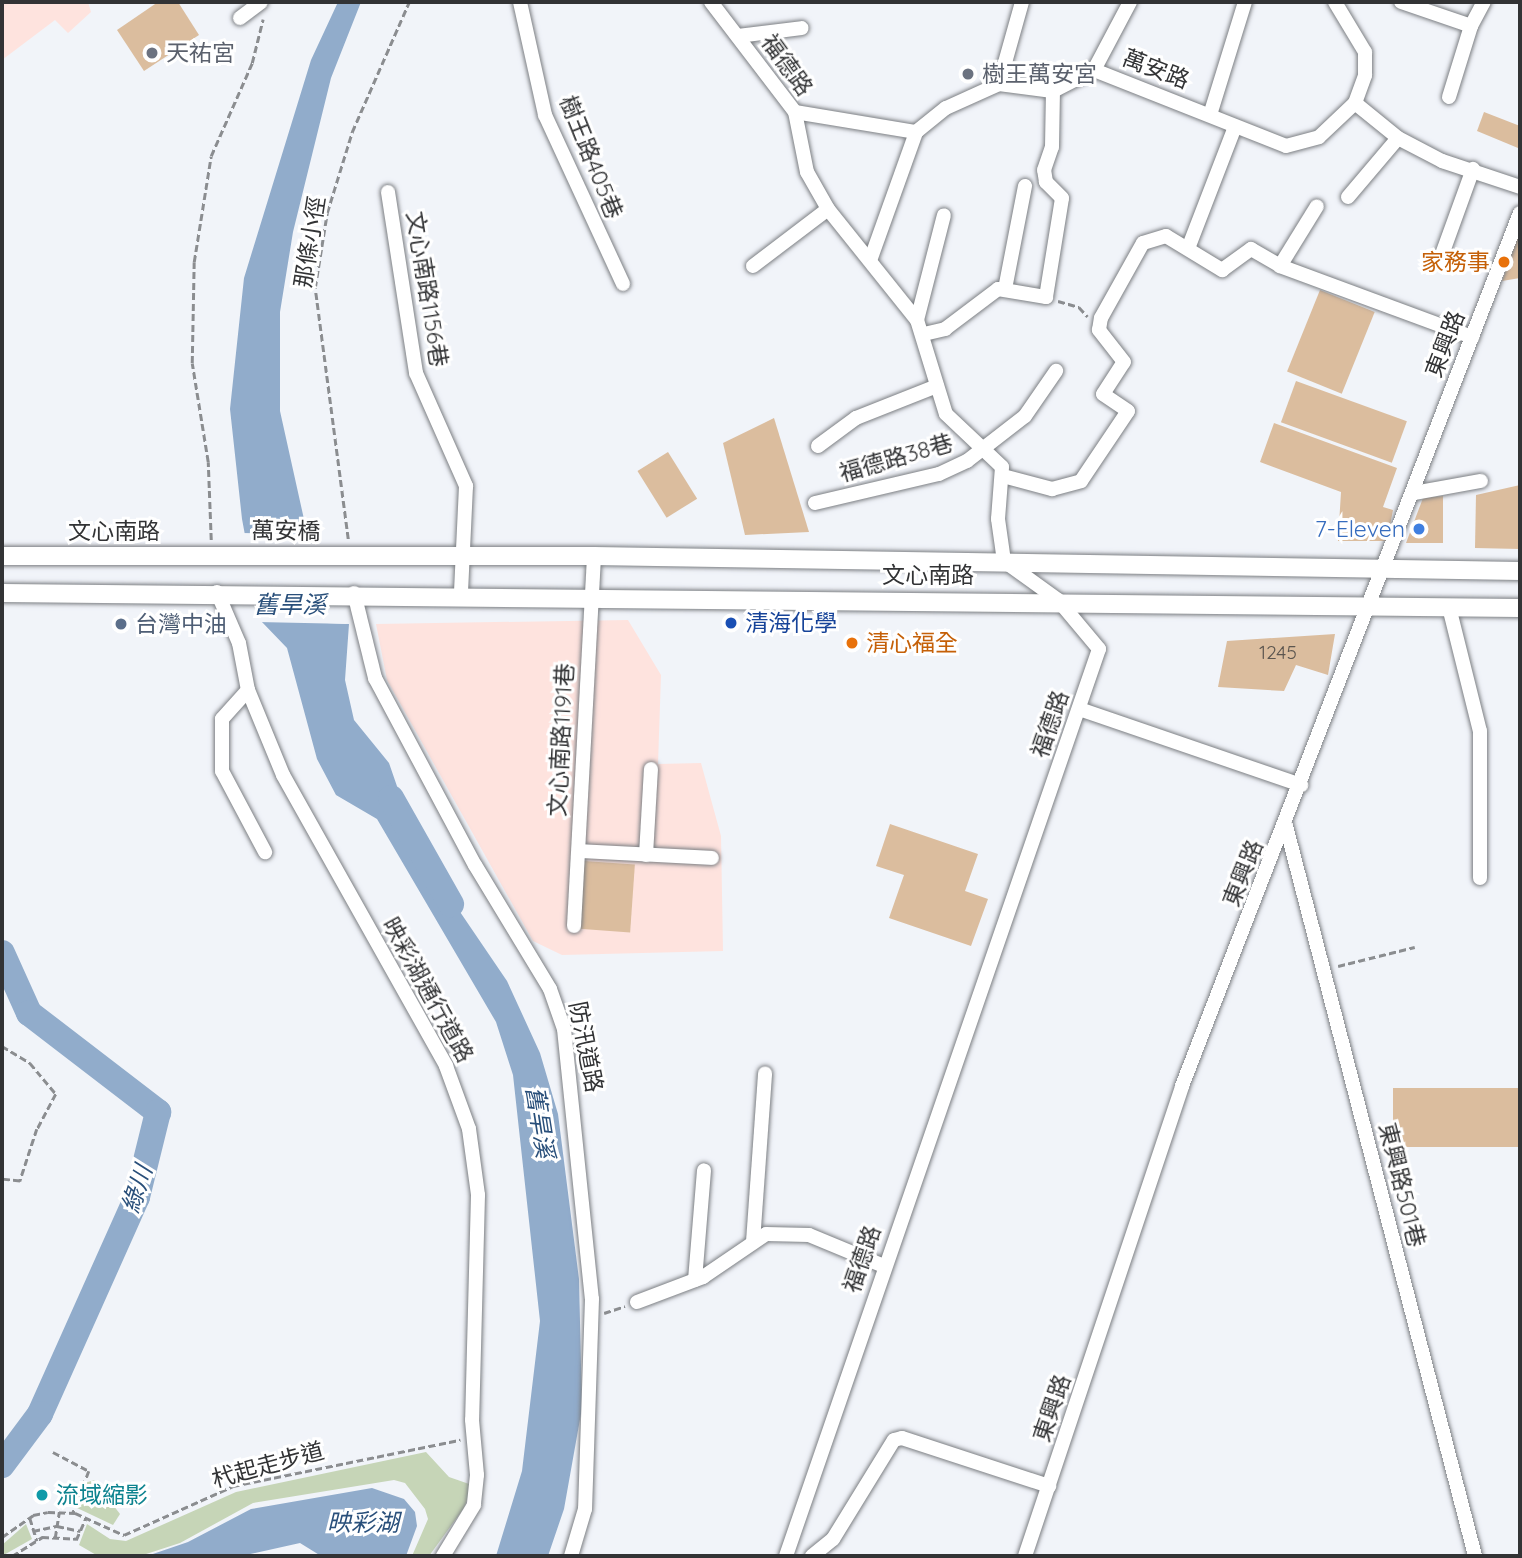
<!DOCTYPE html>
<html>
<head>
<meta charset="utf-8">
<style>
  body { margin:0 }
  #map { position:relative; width:1522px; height:1558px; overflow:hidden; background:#f1f4f9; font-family:Quicksand,"Noto Sans TC",sans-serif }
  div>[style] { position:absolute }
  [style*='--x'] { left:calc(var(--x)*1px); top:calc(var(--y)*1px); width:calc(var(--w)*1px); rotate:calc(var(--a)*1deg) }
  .industrial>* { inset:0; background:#fee3de }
  .green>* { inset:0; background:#c6d5b7 }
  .water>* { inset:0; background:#91accb }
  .pier>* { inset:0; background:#f1f4f9 }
  .river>* { height:26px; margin:-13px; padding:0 13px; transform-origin:13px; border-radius:13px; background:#91accb }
  .building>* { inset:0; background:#dbbd9e; transform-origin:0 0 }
  .path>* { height:2.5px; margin-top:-1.25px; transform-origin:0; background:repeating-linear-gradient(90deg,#8b8d90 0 7px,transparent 0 10.5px) }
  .roads { filter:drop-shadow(0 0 2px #7c7f83) drop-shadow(0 0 2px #7c7f83) }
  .minor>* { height:14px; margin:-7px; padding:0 7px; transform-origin:7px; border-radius:7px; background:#fff }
  .major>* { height:18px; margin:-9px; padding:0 9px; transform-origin:9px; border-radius:9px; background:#fff }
  .dots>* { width:19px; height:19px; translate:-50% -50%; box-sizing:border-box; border:4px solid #fff; border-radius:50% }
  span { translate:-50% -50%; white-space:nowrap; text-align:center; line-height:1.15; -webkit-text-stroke:6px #fff; paint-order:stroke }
  .number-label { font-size:19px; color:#5c564f }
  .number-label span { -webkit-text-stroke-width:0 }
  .worship-label { font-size:23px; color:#5b616d }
  .left { translate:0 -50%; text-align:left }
  .street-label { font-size:23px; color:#323335 }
  .food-label { font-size:23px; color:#c56008 }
  .right { translate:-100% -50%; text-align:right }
  .shop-label { font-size:23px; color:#366cbe }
  .transit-label { font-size:23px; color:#164399 }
  .service-label { font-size:23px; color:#4e5e75 }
  .culture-label { font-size:23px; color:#0d838f }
  .water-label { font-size:24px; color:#294f7a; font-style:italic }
  .frame { position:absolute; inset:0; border:4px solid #323335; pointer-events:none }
</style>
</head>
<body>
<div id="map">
  <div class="industrial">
    <div style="clip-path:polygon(2px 2px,88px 2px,91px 12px,68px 33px,55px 20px,2px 60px)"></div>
    <div style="clip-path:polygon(628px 620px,661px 675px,658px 764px,701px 763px,721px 836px,723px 951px,562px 955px,533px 941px,387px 680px,376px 624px)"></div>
  </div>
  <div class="green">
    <div style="clip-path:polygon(426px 1452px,449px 1477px,472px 1485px,464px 1508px,429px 1556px,412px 1556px,428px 1519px,425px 1509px,405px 1483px,394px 1480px,253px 1503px,180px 1543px,140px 1556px,98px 1556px,79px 1545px,87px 1524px,110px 1539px,126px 1541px,236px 1492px)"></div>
    <div style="clip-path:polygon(94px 1480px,120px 1514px,113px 1525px,75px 1507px,85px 1483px)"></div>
    <div style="clip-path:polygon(26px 1524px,32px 1539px,2px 1556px,2px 1545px)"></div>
  </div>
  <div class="water">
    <div style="clip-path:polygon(338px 2px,361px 2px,331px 78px,293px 232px,280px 312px,280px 411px,327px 623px,349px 624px,345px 680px,354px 720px,389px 763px,420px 853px,507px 981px,540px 1053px,558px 1114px,579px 1279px,582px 1408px,564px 1509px,548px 1556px,496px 1556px,522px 1471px,540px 1321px,513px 1075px,496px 1022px,377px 819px,336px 795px,317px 759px,287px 648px,261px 621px,242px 519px,230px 409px,244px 278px,311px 60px)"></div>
    <div style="clip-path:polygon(372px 1488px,404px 1499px,415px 1512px,417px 1526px,406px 1556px,321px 1556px,300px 1543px,241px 1556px,147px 1556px,188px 1542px,251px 1509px)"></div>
  </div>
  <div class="pier">
    <div style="clip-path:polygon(241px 533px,308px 534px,330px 620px,351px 624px,258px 622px)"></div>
  </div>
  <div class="river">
    <div style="--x:391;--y:798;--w:122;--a:60.5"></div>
    <div style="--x:2;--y:953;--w:66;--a:65.8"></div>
    <div style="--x:29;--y:1013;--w:163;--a:37.5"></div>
    <div style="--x:158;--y:1112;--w:88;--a:103.9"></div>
    <div style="--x:137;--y:1197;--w:238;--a:114.1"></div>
    <div style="--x:40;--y:1414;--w:64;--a:126.7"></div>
  </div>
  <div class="building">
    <div style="clip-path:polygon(158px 2px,178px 2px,199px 35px,144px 71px,117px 30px)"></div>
    <div style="clip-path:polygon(1484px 112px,1520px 126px,1518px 148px,1477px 131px)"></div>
    <div style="clip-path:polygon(1520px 231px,1520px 278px,1502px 281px)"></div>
    <div style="left:1320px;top:290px;width:59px;height:88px;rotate:22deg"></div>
    <div style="left:1296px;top:381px;width:118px;height:44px;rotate:20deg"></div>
    <div style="clip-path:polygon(774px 418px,809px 532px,745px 535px,723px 443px)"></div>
    <div style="clip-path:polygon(1274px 423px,1397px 468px,1383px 507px,1393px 510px,1387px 541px,1338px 541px,1341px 492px,1260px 462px)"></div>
    <div style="left:668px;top:452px;width:55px;height:36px;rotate:58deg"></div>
    <div style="clip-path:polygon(1520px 485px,1520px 549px,1475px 548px,1476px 495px)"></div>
    <div style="clip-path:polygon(1443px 496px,1443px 543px,1406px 543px,1423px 498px)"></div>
    <div style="clip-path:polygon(1335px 634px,1328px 675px,1296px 665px,1284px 691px,1218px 687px,1227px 641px)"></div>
    <div style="clip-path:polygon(890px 824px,978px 854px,965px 891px,988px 899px,971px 946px,889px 918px,904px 875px,876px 866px)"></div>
    <div style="left:584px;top:861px;width:51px;height:68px;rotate:4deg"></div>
    <div style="left:1520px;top:1088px;width:59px;height:127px;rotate:90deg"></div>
  </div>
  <div class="path">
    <div style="--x:1058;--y:301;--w:22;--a:16"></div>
    <div style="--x:1079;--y:307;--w:13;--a:48"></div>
    <div style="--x:348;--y:539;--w:253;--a:-97.5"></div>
    <div style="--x:315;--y:288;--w:76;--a:-80.9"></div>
    <div style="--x:327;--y:213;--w:85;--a:-72.8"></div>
    <div style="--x:352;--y:132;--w:142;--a:-66.3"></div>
    <div style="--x:211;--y:540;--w:78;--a:-92.2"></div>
    <div style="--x:208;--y:462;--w:100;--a:-99.2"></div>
    <div style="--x:192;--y:363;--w:101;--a:-88.9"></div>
    <div style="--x:194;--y:262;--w:107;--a:-80.9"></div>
    <div style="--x:211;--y:156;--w:102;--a:-66.2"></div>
    <div style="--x:252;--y:63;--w:45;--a:-76"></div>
    <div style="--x:1338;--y:966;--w:79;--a:-13.9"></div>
    <div style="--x:2;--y:1046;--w:33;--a:31"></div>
    <div style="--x:30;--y:1063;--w:40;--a:50"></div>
    <div style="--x:56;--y:1094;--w:40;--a:118"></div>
    <div style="--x:37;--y:1129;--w:55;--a:108.1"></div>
    <div style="--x:20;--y:1181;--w:18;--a:-174"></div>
    <div style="--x:604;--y:1313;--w:22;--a:-18"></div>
    <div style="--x:53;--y:1452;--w:41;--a:27.8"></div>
    <div style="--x:89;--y:1471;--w:45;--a:110.9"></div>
    <div style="--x:30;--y:1518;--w:24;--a:73"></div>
    <div style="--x:33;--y:1531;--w:25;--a:-12"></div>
    <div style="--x:57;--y:1526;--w:24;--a:12"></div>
    <div style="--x:2;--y:1537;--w:38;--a:-35"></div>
    <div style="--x:33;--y:1515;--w:15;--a:-11"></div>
    <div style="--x:48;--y:1512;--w:27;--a:2"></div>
    <div style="--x:75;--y:1513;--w:54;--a:24.2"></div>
    <div style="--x:124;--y:1535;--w:120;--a:-24.2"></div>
    <div style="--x:233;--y:1486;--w:232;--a:-11.5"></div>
    <div style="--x:55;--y:1538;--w:26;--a:-81"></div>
    <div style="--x:76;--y:1540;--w:24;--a:-66"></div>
    <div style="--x:12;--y:1556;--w:36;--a:-32"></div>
    <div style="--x:42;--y:1537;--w:35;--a:3"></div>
  </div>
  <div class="roads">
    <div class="minor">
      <div style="--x:520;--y:2;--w:116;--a:77.5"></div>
      <div style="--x:545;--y:115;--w:186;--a:65.2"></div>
      <div style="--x:711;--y:2;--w:138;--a:52.6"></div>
      <div style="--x:795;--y:112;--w:61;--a:78.7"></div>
      <div style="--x:807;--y:172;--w:43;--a:60.4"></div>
      <div style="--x:828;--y:209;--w:142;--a:51.3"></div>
      <div style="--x:917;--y:320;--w:98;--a:72.9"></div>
      <div style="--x:946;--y:414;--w:77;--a:43.4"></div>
      <div style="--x:1002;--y:467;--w:52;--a:94.4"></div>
      <div style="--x:998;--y:519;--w:42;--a:81.9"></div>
      <div style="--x:1004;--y:561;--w:67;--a:35.8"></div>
      <div style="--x:1058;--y:600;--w:64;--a:50.1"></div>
      <div style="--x:1099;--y:649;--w:959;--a:109.04"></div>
      <div style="--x:1401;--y:2;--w:74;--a:18.9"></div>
      <div style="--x:1471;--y:26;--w:27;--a:-62"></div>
      <div style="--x:240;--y:18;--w:26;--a:-37"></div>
      <div style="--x:738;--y:36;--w:64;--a:-7.1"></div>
      <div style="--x:1094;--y:70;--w:77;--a:-62.1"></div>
      <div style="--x:999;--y:84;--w:85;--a:-74.3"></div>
      <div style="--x:1449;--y:97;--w:74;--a:-72.8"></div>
      <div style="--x:1355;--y:103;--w:55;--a:39.1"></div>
      <div style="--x:1398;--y:138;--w:50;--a:27.6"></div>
      <div style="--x:1442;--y:161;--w:82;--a:18.4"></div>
      <div style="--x:795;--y:112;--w:123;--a:9.4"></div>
      <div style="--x:1210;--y:115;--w:118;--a:-72.8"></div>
      <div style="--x:388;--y:192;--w:183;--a:81.2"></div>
      <div style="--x:416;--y:373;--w:124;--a:66.1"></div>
      <div style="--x:466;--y:486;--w:108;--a:92.7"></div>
      <div style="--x:1348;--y:197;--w:77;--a:-49.7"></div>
      <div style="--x:1189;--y:246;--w:128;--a:-68.9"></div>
      <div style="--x:871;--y:258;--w:134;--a:-70.3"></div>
      <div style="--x:916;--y:132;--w:38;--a:-39"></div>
      <div style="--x:946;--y:108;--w:58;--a:-24.4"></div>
      <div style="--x:999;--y:84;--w:54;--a:7.4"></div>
      <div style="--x:1053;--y:91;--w:46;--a:-27.1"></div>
      <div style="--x:1094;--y:70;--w:206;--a:21.6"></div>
      <div style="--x:1286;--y:146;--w:34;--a:-15"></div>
      <div style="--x:1319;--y:137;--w:50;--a:-43.4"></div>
      <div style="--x:1355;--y:103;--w:30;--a:-70"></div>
      <div style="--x:1365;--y:75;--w:23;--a:-90"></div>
      <div style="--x:1365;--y:52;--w:58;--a:-121"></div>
      <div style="--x:1440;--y:260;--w:97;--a:-70.1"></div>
      <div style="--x:753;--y:266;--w:94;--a:-37.2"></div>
      <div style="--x:1280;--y:266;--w:70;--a:-58.3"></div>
      <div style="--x:1005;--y:289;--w:105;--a:-79"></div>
      <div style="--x:917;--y:320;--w:108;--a:-75.6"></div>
      <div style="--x:924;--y:334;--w:22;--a:-13"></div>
      <div style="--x:945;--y:329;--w:66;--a:-37"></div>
      <div style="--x:998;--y:289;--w:49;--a:9.5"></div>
      <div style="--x:1046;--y:297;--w:100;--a:-80.8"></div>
      <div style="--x:1062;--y:198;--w:23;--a:-135"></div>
      <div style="--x:1046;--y:182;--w:12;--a:-99"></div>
      <div style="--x:1044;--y:170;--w:24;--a:-71"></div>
      <div style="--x:1052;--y:147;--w:56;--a:-89"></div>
      <div style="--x:818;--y:446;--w:47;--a:-36.4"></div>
      <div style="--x:856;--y:418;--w:87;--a:-21.6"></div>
      <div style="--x:1003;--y:476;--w:51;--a:14.9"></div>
      <div style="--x:1052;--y:489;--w:30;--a:-15"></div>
      <div style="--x:1081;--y:481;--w:84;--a:-56.1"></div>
      <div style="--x:1128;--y:411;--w:30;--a:-146"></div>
      <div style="--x:1103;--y:394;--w:38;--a:-57"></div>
      <div style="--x:1124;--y:362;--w:41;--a:-128"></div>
      <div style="--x:1099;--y:330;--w:12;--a:-81"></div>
      <div style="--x:1101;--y:318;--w:86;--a:-60.8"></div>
      <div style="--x:1143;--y:243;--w:24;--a:-17"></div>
      <div style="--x:1166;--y:236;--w:66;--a:31.3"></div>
      <div style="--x:1222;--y:270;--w:36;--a:-36"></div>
      <div style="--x:1251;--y:249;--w:34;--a:30"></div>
      <div style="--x:1280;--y:266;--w:205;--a:20.3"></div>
      <div style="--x:1414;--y:493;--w:68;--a:-10.2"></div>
      <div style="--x:815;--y:503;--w:127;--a:-13.2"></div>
      <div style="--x:939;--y:474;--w:31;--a:-25"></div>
      <div style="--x:967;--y:461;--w:73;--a:-37.8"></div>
      <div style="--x:1025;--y:416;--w:55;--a:-55.4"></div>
      <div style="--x:217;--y:592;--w:56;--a:66.7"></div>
      <div style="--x:239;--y:643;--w:48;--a:79.2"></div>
      <div style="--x:248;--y:690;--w:39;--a:132"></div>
      <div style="--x:222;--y:719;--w:52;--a:90"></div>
      <div style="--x:222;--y:771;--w:92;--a:62"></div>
      <div style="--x:354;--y:593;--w:88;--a:76.1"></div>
      <div style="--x:375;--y:678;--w:212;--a:61.9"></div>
      <div style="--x:475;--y:865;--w:145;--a:58.8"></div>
      <div style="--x:550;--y:989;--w:42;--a:70.7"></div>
      <div style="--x:564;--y:1029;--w:271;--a:84.1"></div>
      <div style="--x:592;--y:1299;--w:210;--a:91.9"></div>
      <div style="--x:585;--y:1509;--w:49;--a:106.6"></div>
      <div style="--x:1449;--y:607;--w:128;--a:76"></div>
      <div style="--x:1480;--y:731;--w:147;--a:90"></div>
      <div style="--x:248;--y:690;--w:92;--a:67.6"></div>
      <div style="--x:283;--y:775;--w:334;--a:60.7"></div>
      <div style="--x:446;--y:1066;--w:67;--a:69.9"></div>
      <div style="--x:469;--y:1129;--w:67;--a:82.2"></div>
      <div style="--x:478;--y:1195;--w:225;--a:91.5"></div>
      <div style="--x:472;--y:1420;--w:55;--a:84.8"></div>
      <div style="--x:477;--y:1475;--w:30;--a:96"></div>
      <div style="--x:474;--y:1505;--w:60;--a:121.3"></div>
      <div style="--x:1079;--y:709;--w:235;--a:18.9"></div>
      <div style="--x:1286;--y:826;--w:754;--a:75.48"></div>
      <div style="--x:579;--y:851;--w:133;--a:3"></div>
      <div style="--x:646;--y:855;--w:86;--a:-86.7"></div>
      <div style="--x:574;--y:926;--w:371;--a:-86.9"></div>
      <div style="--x:753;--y:1242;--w:169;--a:-85.9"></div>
      <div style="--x:695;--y:1280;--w:110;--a:-85.3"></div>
      <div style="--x:637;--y:1302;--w:71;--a:-20.7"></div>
      <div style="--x:703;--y:1277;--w:76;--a:-34.3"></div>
      <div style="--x:766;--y:1234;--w:43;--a:1.3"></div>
      <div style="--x:809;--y:1235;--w:81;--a:22.5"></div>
      <div style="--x:812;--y:1556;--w:27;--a:-39"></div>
      <div style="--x:833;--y:1539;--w:116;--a:-58.4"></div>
      <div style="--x:894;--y:1440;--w:8;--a:-14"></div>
      <div style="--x:902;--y:1438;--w:155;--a:18.1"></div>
      <div style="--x:1025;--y:1556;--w:496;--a:-71.5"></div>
      <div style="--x:1182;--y:1086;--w:936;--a:-68.84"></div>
    </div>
    <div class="major">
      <div style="--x:2;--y:556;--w:592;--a:0"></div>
      <div style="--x:594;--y:556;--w:926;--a:0.93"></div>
      <div style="--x:2;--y:593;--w:1518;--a:0.57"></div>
    </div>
  </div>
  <div class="dots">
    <div style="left:152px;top:53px;background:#6b7280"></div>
    <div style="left:968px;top:74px;background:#6b7280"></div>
    <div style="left:1504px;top:262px;background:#e8710a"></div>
    <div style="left:1419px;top:529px;background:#3f7fe0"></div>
    <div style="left:731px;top:623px;background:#1a4fb4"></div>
    <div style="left:121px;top:624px;background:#5c6f8a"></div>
    <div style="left:852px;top:643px;background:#e8710a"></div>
    <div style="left:42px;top:1495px;background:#0f9aa8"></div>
  </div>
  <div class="number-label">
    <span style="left:1278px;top:653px">1245</span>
  </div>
  <div class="worship-label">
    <span class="left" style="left:166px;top:53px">天祐宮</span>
    <span class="left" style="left:982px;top:74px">樹王萬安宮</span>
  </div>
  <div class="street-label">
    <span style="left:787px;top:65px;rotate:54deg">福德路</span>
    <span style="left:1156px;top:69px;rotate:21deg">萬安路</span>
    <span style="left:591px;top:157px;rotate:68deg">樹王路405巷</span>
    <span style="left:310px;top:242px;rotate:-81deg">那條小徑</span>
    <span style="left:427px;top:289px;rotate:81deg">文心南路1156巷</span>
    <span style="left:1445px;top:344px;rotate:-69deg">東興路</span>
    <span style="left:896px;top:458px;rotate:-16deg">福德路38巷</span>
    <span style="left:114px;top:531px">文心南路</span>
    <span style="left:286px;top:531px;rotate:1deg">萬安橋</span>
    <span style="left:928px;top:575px">文心南路</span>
    <span style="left:1050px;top:724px;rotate:-71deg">福德路</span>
    <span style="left:561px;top:740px;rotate:-87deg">文心南路1191巷</span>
    <span style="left:1243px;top:873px;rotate:-68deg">東興路</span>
    <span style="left:428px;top:990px;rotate:61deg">映彩湖通行道路</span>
    <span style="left:586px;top:1047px;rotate:79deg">防汛道路</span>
    <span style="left:1402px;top:1185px;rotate:76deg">東興路501巷</span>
    <span style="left:862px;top:1259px;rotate:-71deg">福德路</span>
    <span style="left:1052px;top:1408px;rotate:-71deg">東興路</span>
    <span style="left:268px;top:1465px;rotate:-15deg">杙起走步道</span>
  </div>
  <div class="food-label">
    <span class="right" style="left:1490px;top:262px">家務事</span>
    <span class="left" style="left:866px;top:643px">清心福全</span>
  </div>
  <div class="shop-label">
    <span class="right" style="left:1405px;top:529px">7-Eleven</span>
  </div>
  <div class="transit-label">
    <span class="left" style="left:745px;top:623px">清海化學</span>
  </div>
  <div class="service-label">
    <span class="left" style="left:135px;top:624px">台灣中油</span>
  </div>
  <div class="culture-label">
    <span class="left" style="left:56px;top:1495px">流域縮影</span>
  </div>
  <div class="water-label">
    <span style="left:290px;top:605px">舊旱溪</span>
    <span style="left:540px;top:1122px;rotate:81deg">舊旱溪</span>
    <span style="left:137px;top:1189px;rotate:-72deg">綠川</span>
    <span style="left:363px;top:1523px">映彩湖</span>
  </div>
  <div class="frame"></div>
</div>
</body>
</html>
